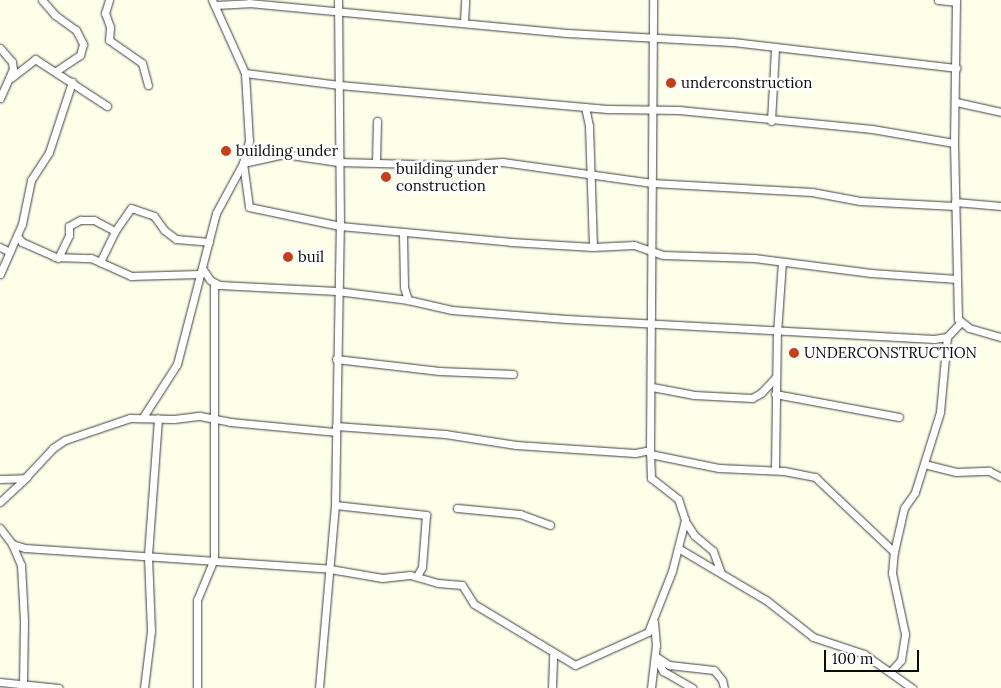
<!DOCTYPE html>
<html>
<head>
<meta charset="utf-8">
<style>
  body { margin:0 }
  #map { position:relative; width:1001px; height:688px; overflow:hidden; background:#fdffe9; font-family:Lora,serif }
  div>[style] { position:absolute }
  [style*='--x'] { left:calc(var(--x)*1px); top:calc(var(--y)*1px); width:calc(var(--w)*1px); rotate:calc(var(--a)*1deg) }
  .roads { filter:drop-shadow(0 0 1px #3e3e3e) drop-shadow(0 0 1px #3e3e3e) }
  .street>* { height:7px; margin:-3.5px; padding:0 3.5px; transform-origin:3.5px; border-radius:3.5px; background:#fff }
  .dots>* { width:14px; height:14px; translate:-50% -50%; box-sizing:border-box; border:2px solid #fff; border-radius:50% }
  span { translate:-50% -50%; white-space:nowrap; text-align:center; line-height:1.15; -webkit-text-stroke:5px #fff; paint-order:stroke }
  .poi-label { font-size:15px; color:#0b0b0b }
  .left { translate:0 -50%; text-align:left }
  .scale { position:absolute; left:824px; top:650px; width:95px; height:22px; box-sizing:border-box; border:2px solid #0b0b0b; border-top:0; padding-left:6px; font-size:15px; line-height:18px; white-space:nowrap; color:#0b0b0b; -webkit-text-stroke:4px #fff; paint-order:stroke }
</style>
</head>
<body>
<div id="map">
  <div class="roads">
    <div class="street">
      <div style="--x:42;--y:0;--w:20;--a:49"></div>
      <div style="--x:55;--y:15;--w:26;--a:36"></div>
      <div style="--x:76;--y:30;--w:16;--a:63"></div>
      <div style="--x:83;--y:44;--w:11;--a:105"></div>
      <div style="--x:80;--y:55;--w:29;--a:146"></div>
      <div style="--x:109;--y:0;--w:14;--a:107"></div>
      <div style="--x:105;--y:13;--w:15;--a:70"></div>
      <div style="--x:110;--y:27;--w:13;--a:94"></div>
      <div style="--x:109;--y:40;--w:40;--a:34.9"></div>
      <div style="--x:142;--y:63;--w:23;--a:75"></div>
      <div style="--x:938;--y:0;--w:18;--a:6"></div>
      <div style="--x:956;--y:0;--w:143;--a:90.8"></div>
      <div style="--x:954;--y:143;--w:176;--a:88.7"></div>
      <div style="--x:958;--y:319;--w:14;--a:39"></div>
      <div style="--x:969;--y:328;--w:33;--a:16"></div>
      <div style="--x:215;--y:5;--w:34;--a:-3"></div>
      <div style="--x:249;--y:3;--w:319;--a:5.4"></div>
      <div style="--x:567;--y:33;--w:165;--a:3.1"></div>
      <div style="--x:732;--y:42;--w:226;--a:6.6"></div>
      <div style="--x:464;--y:22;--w:22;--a:-87"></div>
      <div style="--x:0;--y:48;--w:18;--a:49"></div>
      <div style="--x:12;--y:62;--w:7;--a:82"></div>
      <div style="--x:13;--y:69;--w:32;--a:114"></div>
      <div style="--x:245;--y:73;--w:95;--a:7.3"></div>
      <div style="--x:339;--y:85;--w:272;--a:5.1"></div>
      <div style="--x:610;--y:109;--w:69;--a:0.8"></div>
      <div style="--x:679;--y:110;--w:194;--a:5.6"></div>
      <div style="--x:872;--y:129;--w:83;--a:9.7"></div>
      <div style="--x:11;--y:78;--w:31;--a:-38"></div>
      <div style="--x:35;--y:59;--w:86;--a:33.1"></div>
      <div style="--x:956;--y:102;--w:46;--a:12.5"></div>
      <div style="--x:585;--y:107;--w:19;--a:78"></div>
      <div style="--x:589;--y:126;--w:121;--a:88.1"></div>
      <div style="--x:771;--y:121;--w:72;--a:-86.8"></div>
      <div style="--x:376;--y:162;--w:41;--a:-88.6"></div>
      <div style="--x:955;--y:202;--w:46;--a:5"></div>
      <div style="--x:955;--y:206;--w:95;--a:-177"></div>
      <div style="--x:860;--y:201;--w:49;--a:-169.4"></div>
      <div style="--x:812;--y:192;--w:160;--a:-176.8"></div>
      <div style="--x:652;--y:183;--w:151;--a:-172"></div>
      <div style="--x:502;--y:162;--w:47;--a:176.3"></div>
      <div style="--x:455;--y:165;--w:117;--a:-178.5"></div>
      <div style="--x:338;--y:162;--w:55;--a:-171.6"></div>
      <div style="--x:284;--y:154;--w:42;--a:167.6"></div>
      <div style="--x:243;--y:163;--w:44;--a:82.2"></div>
      <div style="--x:249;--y:207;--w:93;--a:11.8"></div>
      <div style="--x:340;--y:226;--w:172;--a:5.3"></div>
      <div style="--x:511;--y:242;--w:82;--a:3.5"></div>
      <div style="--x:593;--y:247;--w:41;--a:-2.8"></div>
      <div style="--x:634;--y:245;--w:31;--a:19"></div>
      <div style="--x:663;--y:255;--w:91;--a:1.9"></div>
      <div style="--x:754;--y:258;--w:118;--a:7.3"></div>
      <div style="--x:871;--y:273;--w:86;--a:4"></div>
      <div style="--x:403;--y:234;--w:53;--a:88.9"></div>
      <div style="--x:404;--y:287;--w:14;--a:73"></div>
      <div style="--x:17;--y:236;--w:8;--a:50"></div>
      <div style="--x:22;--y:242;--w:36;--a:24"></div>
      <div style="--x:55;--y:257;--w:36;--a:2"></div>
      <div style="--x:91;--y:258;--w:44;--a:24.2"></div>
      <div style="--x:131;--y:276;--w:69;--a:-1.7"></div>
      <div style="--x:0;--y:247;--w:11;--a:27"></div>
      <div style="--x:58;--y:258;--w:25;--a:-64"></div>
      <div style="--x:69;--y:235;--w:9;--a:-90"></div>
      <div style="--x:69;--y:226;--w:13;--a:-29"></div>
      <div style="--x:80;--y:220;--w:14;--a:0"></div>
      <div style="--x:94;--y:220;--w:24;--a:28"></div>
      <div style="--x:100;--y:262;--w:34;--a:-64"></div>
      <div style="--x:115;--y:231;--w:28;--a:-55"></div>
      <div style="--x:131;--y:208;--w:24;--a:19"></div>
      <div style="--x:154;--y:216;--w:17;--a:54"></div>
      <div style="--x:164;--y:230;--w:15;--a:37"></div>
      <div style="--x:176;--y:239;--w:33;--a:5"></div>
      <div style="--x:202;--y:268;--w:14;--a:56"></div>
      <div style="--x:210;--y:280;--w:10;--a:29"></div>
      <div style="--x:219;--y:285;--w:118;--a:2.9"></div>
      <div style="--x:337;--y:291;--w:72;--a:7.2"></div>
      <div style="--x:408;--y:300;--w:45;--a:12.8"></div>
      <div style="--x:452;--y:310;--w:115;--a:4.5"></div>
      <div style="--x:567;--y:319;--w:368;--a:3.1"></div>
      <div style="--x:934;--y:339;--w:13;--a:-9"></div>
      <div style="--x:947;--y:337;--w:19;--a:-47"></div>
      <div style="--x:0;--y:274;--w:55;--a:-66.3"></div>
      <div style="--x:22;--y:224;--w:45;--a:-78.4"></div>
      <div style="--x:31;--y:180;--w:33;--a:-57"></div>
      <div style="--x:49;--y:152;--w:74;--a:-71.8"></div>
      <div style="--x:336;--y:359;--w:104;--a:6.6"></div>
      <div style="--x:439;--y:371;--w:74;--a:2.3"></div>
      <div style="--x:652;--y:387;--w:43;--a:10.8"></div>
      <div style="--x:694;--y:395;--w:58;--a:3"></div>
      <div style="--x:752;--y:398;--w:10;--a:-29"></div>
      <div style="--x:761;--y:393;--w:21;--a:-47"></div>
      <div style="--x:775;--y:394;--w:126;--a:10.5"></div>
      <div style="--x:143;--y:417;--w:63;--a:-57.3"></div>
      <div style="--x:177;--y:364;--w:156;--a:-75.5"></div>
      <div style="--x:216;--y:213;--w:57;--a:-61.6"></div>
      <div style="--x:243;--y:163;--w:23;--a:-75"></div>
      <div style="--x:249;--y:141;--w:68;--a:-93.4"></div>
      <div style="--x:245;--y:73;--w:80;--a:-114.3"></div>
      <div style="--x:336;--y:426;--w:109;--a:4.2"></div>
      <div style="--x:445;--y:434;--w:72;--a:8.8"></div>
      <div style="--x:516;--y:445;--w:119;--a:3.8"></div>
      <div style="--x:635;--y:453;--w:15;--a:-11"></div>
      <div style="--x:650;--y:450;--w:450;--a:-89.6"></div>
      <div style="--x:650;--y:454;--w:70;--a:11.5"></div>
      <div style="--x:719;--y:468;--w:65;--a:2.6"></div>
      <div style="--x:784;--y:471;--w:32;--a:11"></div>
      <div style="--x:815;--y:477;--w:109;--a:43.5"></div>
      <div style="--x:924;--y:464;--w:33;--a:14"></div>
      <div style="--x:956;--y:472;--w:33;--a:-2"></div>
      <div style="--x:989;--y:471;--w:13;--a:27"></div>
      <div style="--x:775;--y:470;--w:137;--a:-89.2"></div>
      <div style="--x:777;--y:333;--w:71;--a:-86"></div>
      <div style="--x:0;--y:479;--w:25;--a:-2"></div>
      <div style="--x:25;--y:478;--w:41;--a:-47"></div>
      <div style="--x:53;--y:448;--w:14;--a:-34"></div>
      <div style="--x:65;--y:440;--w:69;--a:-18.7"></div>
      <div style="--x:130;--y:418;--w:44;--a:1.3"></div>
      <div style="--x:174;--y:419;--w:26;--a:-7"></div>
      <div style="--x:200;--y:416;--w:31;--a:11"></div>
      <div style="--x:230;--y:422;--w:105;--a:5.4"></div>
      <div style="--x:0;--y:502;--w:37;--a:-43"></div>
      <div style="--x:335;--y:505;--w:92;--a:6.3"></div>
      <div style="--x:426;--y:515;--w:52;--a:94.4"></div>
      <div style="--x:422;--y:567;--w:10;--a:119"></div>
      <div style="--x:457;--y:508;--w:63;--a:5.4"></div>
      <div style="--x:520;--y:514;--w:32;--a:20"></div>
      <div style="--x:685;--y:521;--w:17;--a:57"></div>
      <div style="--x:694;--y:535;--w:25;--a:40"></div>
      <div style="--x:713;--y:551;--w:23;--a:70"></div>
      <div style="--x:0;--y:528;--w:20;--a:53"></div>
      <div style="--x:12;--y:544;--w:23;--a:67"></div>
      <div style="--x:21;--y:565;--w:56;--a:86.9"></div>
      <div style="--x:24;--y:621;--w:62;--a:90.9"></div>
      <div style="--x:12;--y:544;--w:14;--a:17"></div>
      <div style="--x:25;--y:548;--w:306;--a:3.9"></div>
      <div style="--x:330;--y:569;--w:53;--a:9.8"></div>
      <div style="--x:382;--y:578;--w:28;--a:-6"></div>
      <div style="--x:410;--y:575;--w:29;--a:16"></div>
      <div style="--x:438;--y:583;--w:24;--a:5"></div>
      <div style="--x:462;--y:585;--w:22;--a:58"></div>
      <div style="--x:474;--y:604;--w:118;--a:31.1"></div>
      <div style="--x:575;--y:665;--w:80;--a:-24.3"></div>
      <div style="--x:648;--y:632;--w:66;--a:-68.5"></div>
      <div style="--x:672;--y:571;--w:53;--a:-75.7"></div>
      <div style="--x:685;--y:520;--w:22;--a:-108"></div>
      <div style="--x:678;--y:499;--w:34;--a:-142"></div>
      <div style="--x:651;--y:478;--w:28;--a:-92"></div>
      <div style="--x:678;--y:548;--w:102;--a:30.6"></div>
      <div style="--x:766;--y:600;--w:60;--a:38.2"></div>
      <div style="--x:813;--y:637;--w:54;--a:18.4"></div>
      <div style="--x:864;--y:654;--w:59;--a:35.3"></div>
      <div style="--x:655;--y:656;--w:17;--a:33"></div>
      <div style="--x:669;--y:665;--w:45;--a:6.3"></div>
      <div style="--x:714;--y:670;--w:13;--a:51"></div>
      <div style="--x:722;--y:680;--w:8;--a:76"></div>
      <div style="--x:656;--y:658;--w:15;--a:62"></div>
      <div style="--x:663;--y:671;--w:34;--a:30"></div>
      <div style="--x:891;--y:671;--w:15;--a:-48"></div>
      <div style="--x:901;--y:660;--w:26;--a:-81"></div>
      <div style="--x:905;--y:634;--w:62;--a:-102"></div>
      <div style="--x:892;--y:573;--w:21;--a:-85"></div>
      <div style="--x:894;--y:552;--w:45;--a:-77.2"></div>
      <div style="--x:904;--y:508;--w:19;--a:-55"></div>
      <div style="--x:915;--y:492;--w:84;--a:-72.6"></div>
      <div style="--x:940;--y:412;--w:75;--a:-84.7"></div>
      <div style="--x:0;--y:682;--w:59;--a:5.8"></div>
      <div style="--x:144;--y:688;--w:57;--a:-83"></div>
      <div style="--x:151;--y:631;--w:76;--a:-92.3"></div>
      <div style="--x:148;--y:555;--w:137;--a:-85.8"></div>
      <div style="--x:197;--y:688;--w:88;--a:-90"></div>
      <div style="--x:197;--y:600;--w:44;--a:-67.5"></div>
      <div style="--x:214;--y:559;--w:276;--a:-90"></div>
      <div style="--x:319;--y:688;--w:184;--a:-85"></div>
      <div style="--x:335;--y:505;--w:279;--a:-89"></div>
      <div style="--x:340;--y:226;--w:226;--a:-90.5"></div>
      <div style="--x:552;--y:688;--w:34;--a:-88"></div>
      <div style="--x:651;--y:688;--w:43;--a:-83.4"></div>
      <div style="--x:656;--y:645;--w:23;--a:-95"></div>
    </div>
  </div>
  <div class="dots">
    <div style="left:671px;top:83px;background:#c54019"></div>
    <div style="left:226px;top:151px;background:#c54019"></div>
    <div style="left:386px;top:177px;background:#c54019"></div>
    <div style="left:288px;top:257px;background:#c54019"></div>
    <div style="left:794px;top:353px;background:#c54019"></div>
  </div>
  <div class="poi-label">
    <span class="left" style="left:681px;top:83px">underconstruction</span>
    <span class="left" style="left:236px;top:151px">building under</span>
    <span class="left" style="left:396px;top:177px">building under<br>construction</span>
    <span class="left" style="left:298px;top:257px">buil</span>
    <span class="left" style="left:804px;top:353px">UNDERCONSTRUCTION</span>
  </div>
  <div class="scale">100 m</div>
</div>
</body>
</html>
